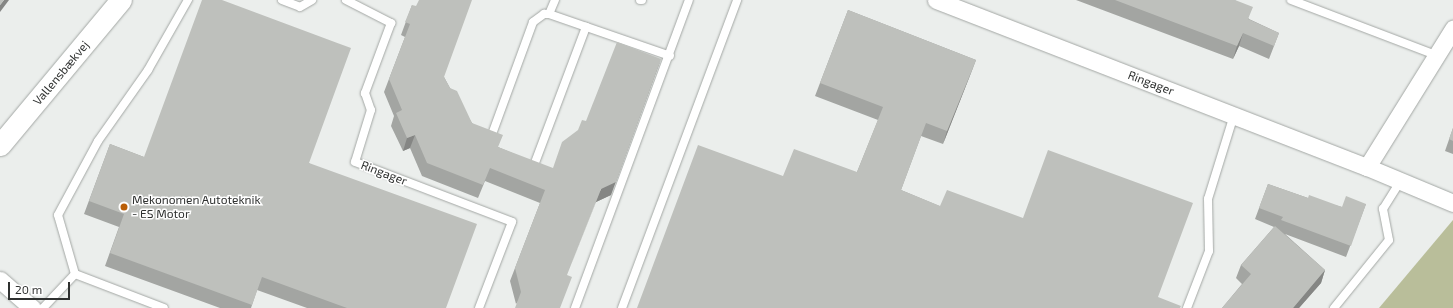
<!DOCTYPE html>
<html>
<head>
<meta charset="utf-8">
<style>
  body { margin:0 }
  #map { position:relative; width:1453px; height:308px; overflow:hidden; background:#ebeeec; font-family:"Exo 2",sans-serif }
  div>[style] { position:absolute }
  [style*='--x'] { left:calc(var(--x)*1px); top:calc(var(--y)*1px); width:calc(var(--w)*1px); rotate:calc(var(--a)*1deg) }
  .green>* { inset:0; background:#b9be9a }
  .roads { filter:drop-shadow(0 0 1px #a3a7a4) drop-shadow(0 0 1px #a3a7a4) }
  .service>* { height:8px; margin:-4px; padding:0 4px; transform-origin:4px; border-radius:4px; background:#fff }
  .minor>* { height:17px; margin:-8.5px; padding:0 8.5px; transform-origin:8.5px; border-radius:8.5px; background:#fff }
  .tertiary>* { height:21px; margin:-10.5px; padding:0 10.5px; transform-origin:10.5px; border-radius:10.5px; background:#fff }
  .wall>* { inset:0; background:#a3a5a2 }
  .shaded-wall>* { inset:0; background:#858684 }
  .building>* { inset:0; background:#bec0bc }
  .dots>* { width:11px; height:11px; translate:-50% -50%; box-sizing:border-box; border:2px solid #fff; border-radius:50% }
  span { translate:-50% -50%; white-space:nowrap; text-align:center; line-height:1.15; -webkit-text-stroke:3px #fff; paint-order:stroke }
  .street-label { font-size:12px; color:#2f3130 }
  .poi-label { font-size:12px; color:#2f3130 }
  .left { translate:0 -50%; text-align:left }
  .scale { position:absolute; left:8px; top:282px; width:62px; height:18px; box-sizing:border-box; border:2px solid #2f3130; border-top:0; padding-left:5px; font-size:12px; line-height:14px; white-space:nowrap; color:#2f3130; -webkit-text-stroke:3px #fff; paint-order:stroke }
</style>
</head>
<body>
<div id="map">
  <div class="green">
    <div style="clip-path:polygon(1453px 220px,1453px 308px,1379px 308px)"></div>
  </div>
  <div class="roads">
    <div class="service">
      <div style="--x:282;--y:0;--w:19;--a:21"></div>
      <div style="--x:300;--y:7;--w:14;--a:-30"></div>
      <div style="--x:346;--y:0;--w:51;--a:27.1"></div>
      <div style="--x:391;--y:23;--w:75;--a:110.4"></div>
      <div style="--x:365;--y:93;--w:18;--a:71"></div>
      <div style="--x:371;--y:110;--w:54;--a:107.1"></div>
      <div style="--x:355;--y:162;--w:168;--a:20.9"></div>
      <div style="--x:512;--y:222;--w:92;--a:111"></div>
      <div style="--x:555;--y:0;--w:15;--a:113"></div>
      <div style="--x:549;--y:14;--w:128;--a:19.1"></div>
      <div style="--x:640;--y:0;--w:2;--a:0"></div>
      <div style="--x:1291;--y:0;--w:155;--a:20.8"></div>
      <div style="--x:491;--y:137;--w:122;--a:-69.9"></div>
      <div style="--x:533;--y:22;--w:14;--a:-36"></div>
      <div style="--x:544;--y:14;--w:5;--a:0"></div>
      <div style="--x:533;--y:168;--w:151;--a:-69.4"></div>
      <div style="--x:75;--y:274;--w:95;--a:20.9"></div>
      <div style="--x:43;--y:308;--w:47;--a:-46.7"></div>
      <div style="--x:75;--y:274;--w:61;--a:-106.1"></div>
      <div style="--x:58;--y:215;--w:84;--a:-61.6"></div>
      <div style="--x:98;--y:141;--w:87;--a:-54.8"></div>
      <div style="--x:148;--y:70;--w:81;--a:-60.3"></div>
      <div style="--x:575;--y:308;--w:328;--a:-69.7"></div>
      <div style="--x:622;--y:308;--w:329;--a:-69.5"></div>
      <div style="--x:1187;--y:308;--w:61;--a:-68.9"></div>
      <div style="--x:1209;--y:251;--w:52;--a:-91.1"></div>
      <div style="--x:1208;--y:199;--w:88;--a:-72.8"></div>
      <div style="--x:1334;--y:308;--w:87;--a:-51"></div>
      <div style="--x:1389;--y:240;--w:32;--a:-101"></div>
      <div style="--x:1383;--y:209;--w:32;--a:-58"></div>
    </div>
    <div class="minor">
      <div style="--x:936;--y:0;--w:462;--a:21.2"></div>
      <div style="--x:1367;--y:167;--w:93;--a:22.7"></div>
      <div style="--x:1367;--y:167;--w:163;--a:-58.1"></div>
      <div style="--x:0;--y:280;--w:43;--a:41.2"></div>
    </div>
    <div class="tertiary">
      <div style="--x:0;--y:145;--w:189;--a:-50.2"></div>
    </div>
  </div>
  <div class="wall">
    <div style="clip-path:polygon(1076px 0,1235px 0,1249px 19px,1279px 33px,1269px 59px,1239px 46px,1233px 59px)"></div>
    <div style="clip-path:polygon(412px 5px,444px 77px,450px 88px,472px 123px,498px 147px,611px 195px,596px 202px,516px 304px,510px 281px,540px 203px,485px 181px,478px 198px,422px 176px,410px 148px,403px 151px,391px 126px,394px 116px,384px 92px,405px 37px,401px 35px)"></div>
    <div style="clip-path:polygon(848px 10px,976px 60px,943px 144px,921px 136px,901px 190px,1158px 297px,783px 176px,857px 172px,878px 120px,815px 96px)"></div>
    <div style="clip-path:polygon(1453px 128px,1453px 154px,1445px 151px)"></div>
    <div style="clip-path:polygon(110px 144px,144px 157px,309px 163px,446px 308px,307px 308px,257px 290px,251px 308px,220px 308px,105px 266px,119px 227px,84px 214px)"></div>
    <div style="clip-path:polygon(1268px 184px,1308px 198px,1342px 207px,1366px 204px,1346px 257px,1285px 234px,1325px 270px,1321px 283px,1299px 308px,1222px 308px,1242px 284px,1236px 278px,1241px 265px,1274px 227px,1255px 219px)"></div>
  </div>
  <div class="shaded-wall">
    <div style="clip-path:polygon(4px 0,9px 0,0 12px,0 5px)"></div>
    <div style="clip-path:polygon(1243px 33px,1239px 46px,1233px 59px,1237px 46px)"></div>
    <div style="clip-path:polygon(661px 59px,611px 195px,596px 202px,562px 288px,601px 189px)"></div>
    <div style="clip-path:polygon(976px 60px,971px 73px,943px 144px,947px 131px)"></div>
    <div style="clip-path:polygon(415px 135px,410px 148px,403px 151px,407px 138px)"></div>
    <div style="clip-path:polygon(1325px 270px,1321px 283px,1299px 308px,1293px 308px)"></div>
  </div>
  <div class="building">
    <div style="clip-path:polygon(0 0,4px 0,0 5px)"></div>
    <div style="clip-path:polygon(202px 0,222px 0,351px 48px,309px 163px,477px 224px,446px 308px,347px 308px,262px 277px,252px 305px,110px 253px,124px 214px,89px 201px,110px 144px,144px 157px)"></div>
    <div style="clip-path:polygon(419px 0,472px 0,444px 77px,450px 88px,457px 91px,472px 123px,503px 135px,498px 147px,553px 168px,562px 142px,578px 130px,582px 120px,586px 121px,617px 42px,661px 59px,616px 182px,601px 189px,567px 275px,572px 277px,560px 308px,515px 308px,521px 292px,515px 268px,545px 190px,490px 168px,483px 185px,427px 163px,415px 135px,407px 138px,396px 113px,402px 110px,389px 79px,410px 24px,405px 22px,412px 5px,416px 6px)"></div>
    <div style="clip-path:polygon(1115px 0,1235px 0,1253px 7px,1248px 19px,1279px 33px,1274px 46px,1243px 33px,1237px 46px)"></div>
    <div style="clip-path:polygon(848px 10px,976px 60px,947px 131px,926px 123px,901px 190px,940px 206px,947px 190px,1023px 218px,1048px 150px,1193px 203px,1158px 297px,1181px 306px,1180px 308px,637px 308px,698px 145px,783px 176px,794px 149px,857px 172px,883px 107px,820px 83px)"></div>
    <div style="clip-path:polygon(1453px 128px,1453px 141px,1449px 139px)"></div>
    <div style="clip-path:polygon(1268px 184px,1308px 198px,1309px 195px,1342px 207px,1346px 196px,1366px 204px,1351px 246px,1281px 220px,1283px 217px,1259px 208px)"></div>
    <div style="clip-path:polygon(1275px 226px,1325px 270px,1293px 308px,1222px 308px,1251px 274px,1241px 265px)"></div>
  </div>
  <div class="dots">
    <div style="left:124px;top:207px;background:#ba5e06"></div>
  </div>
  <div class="street-label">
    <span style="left:61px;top:73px;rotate:-50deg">Vallensbækvej</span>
    <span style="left:1151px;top:83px;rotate:21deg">Ringager</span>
    <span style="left:384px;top:173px;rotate:21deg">Ringager</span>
  </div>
  <div class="poi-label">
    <span class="left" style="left:132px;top:207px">Mekonomen Autoteknik<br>- ES Motor</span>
  </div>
  <div class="scale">20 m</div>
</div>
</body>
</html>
